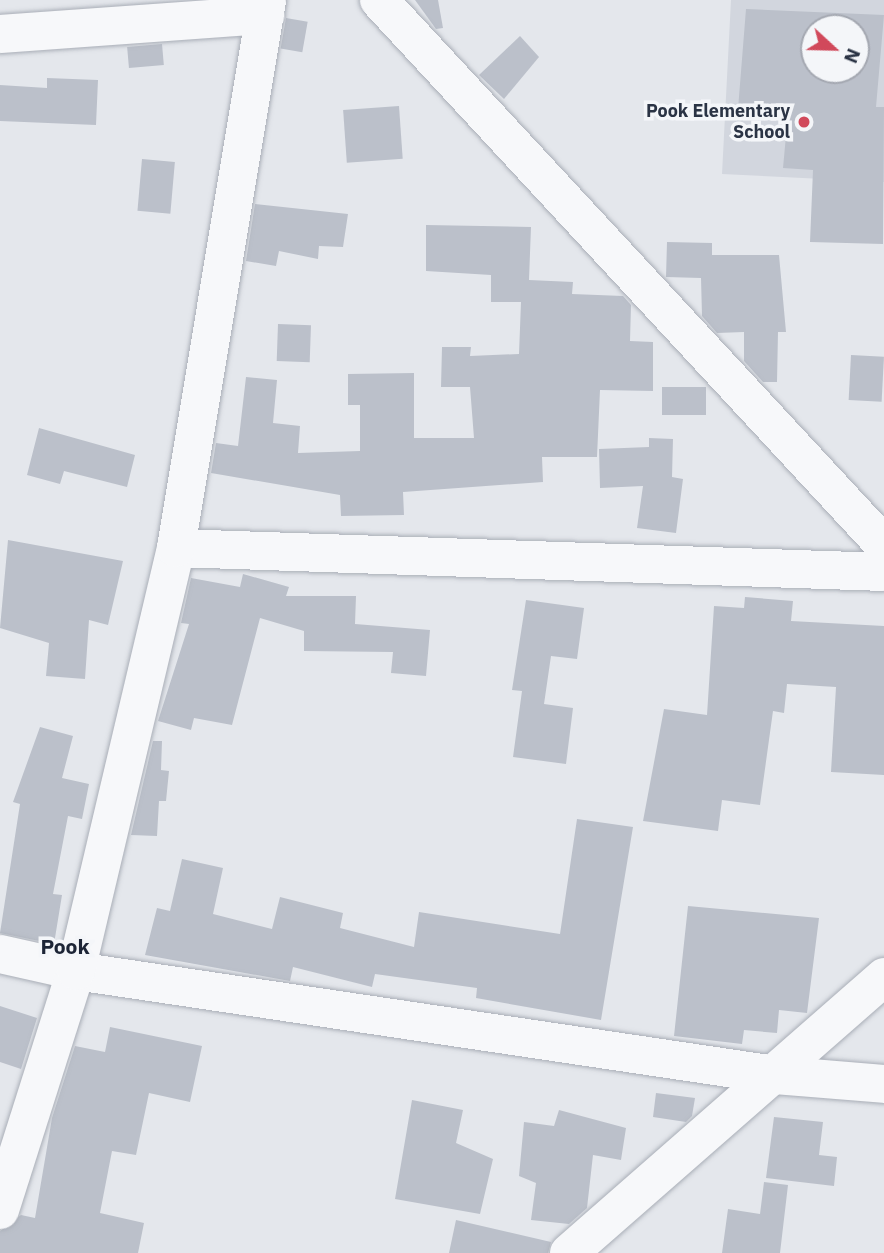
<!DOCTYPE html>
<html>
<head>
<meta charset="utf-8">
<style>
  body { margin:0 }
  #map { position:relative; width:884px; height:1253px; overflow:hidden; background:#e4e7ec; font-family:"IBM Plex Sans",sans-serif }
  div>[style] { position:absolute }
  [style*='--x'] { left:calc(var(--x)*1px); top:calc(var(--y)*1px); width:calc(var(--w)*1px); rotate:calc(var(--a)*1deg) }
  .built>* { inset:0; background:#d2d6de }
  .building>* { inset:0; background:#bbc0ca; transform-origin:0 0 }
  .roads { filter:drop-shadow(0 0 2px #a9aeb7) drop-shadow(0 0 2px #a9aeb7) }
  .minor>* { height:38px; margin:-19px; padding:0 19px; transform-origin:19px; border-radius:19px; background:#f7f8fa }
  .dots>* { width:19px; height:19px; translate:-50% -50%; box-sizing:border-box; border:4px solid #f4f6f9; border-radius:50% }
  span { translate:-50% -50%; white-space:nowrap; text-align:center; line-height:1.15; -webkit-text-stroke:7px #f4f6f9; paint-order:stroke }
  .poi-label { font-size:18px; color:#2b3445; font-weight:700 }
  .right { translate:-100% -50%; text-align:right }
  .quarter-label { font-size:21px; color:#1d2536; font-weight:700 }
  .north { position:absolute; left:800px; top:14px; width:70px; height:70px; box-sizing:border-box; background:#f4f6f9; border:2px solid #a4a8b1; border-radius:50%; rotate:112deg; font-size:19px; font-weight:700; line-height:28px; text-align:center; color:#2b3445 }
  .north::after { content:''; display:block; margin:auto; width:24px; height:32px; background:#d1495b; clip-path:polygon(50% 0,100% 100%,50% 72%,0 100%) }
</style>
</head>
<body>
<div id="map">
  <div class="built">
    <div style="clip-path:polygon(evenodd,731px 0,884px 0,884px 182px,722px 174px,731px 0,814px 28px,856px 28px,856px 70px,814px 70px,814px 28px)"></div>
  </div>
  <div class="building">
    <div style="clip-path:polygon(415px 0,438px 0,443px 28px,436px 29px)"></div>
    <div style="clip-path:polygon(evenodd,746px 9px,884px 15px,876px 107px,884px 107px,883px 244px,810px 242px,813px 170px,783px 168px,788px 114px,738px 109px,746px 9px,814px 28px,856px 28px,856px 70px,814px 70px,814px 28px)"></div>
    <div style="left:286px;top:18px;width:22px;height:31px;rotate:10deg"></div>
    <div style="clip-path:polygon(520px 36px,539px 57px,504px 99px,479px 75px)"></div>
    <div style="left:162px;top:44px;width:21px;height:35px;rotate:85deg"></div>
    <div style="clip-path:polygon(47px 78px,98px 80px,96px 125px,0 121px,0 85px,47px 88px)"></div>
    <div style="left:399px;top:106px;width:53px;height:56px;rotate:86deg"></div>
    <div style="left:142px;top:159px;width:33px;height:52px;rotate:5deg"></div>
    <div style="clip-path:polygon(255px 204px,348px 214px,343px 247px,319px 246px,318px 259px,279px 251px,276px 266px,246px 261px)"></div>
    <div style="clip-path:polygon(426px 225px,531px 227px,529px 280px,573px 282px,572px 294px,623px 296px,631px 305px,630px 341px,653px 342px,653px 391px,600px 390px,597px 457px,542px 457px,543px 482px,403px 492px,404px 515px,341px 516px,340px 495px,211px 473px,216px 443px,238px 446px,246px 377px,277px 380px,273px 423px,300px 426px,298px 453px,360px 451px,360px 405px,348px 405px,348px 374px,414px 373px,414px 438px,474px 438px,470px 387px,441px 387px,442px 347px,471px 347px,470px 356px,519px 354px,521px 302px,491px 302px,491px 275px,426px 271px)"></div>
    <div style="clip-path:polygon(667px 242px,712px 243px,712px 255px,779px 255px,786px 332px,778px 332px,777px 382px,763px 382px,744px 361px,744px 332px,717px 333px,702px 316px,701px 278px,666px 277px)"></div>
    <div style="left:278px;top:324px;width:33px;height:37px;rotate:2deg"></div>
    <div style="left:851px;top:355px;width:33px;height:45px;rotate:3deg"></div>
    <div style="left:662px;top:387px;width:44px;height:28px"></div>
    <div style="clip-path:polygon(39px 428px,135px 455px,127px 487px,64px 471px,60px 484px,27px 475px)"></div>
    <div style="clip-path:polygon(649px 438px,673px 439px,672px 477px,683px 479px,676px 533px,637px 528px,643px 486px,600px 488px,599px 449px,649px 447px)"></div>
    <div style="clip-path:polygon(8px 540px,123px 561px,108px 625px,89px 620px,85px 679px,46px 676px,49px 643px,0 628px)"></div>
    <div style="clip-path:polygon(243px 574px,289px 587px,286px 596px,356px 596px,355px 624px,430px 630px,426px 676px,391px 673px,393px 652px,304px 651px,304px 631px,260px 618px,232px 725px,194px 718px,191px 730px,158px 721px,189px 624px,181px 623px,191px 578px,240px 587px)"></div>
    <div style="clip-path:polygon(745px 597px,793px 601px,791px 621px,884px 626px,884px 775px,831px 772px,836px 687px,787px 684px,784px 713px,773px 711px,760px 805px,722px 800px,718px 831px,643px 821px,664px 709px,707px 715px,714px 606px,744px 608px)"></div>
    <div style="clip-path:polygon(526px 600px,584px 608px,577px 659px,551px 656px,544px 704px,573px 708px,566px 764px,513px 757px,522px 691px,512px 690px)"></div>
    <div style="clip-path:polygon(40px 727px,73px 736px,62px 778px,89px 784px,82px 819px,68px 816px,53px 894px,62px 895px,54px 944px,0 933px,20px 804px,13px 802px)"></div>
    <div style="clip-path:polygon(153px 741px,162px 741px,161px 770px,169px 771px,166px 801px,159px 801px,157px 836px,131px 835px)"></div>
    <div style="clip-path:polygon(577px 819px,633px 827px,601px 1020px,476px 998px,477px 988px,375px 974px,372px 987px,293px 967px,290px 981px,145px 955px,157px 908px,170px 911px,182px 859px,223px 868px,213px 914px,272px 929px,280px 897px,343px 913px,340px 928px,414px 947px,419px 912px,560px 934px)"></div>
    <div style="clip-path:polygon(688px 906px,819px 918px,807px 1013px,779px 1010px,777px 1033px,744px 1030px,742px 1044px,674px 1036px)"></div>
    <div style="clip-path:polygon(0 1006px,37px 1018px,21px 1069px,0 1062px)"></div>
    <div style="clip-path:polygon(110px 1027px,202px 1046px,190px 1102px,149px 1093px,136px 1155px,112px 1151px,100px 1213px,144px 1223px,138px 1253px,0 1253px,0 1231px,21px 1215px,35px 1218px,52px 1118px,75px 1046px,105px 1052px)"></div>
    <div style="clip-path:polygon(656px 1093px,695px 1098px,692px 1116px,686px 1122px,653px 1117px)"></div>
    <div style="clip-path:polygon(412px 1100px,463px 1110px,456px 1143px,493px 1159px,480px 1214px,395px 1199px)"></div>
    <div style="clip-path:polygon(559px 1110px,626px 1128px,621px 1160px,593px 1155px,587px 1208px,569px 1224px,531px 1220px,536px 1183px,519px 1176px,524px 1122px,554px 1126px)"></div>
    <div style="clip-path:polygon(774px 1117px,823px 1122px,819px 1155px,837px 1157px,834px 1186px,766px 1178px)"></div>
    <div style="clip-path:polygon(764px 1182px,788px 1185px,780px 1253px,722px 1253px,728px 1209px,760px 1214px)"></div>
    <div style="clip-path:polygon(456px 1220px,551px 1242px,548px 1253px,449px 1253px)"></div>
  </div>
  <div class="roads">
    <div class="minor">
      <div style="--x:379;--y:0;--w:743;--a:47.18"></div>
      <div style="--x:0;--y:34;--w:266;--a:-4.1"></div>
      <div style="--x:176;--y:548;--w:708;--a:1.94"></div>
      <div style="--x:0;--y:954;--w:78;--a:12.6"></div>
      <div style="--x:76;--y:971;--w:707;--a:8.46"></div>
      <div style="--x:775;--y:1075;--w:109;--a:4.7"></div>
      <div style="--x:0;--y:1210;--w:251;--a:-72.4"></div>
      <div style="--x:76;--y:971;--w:435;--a:-76.7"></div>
      <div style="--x:176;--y:548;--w:556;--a:-80.57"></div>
      <div style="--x:569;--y:1253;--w:419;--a:-41.2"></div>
    </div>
  </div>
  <div class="dots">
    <div style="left:804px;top:122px;background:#d1495b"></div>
  </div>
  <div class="poi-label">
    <span class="right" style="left:790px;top:122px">Pook Elementary<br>School</span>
  </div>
  <div class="quarter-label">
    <span style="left:65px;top:946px">Pook</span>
  </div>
  <div class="north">N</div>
</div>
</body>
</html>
